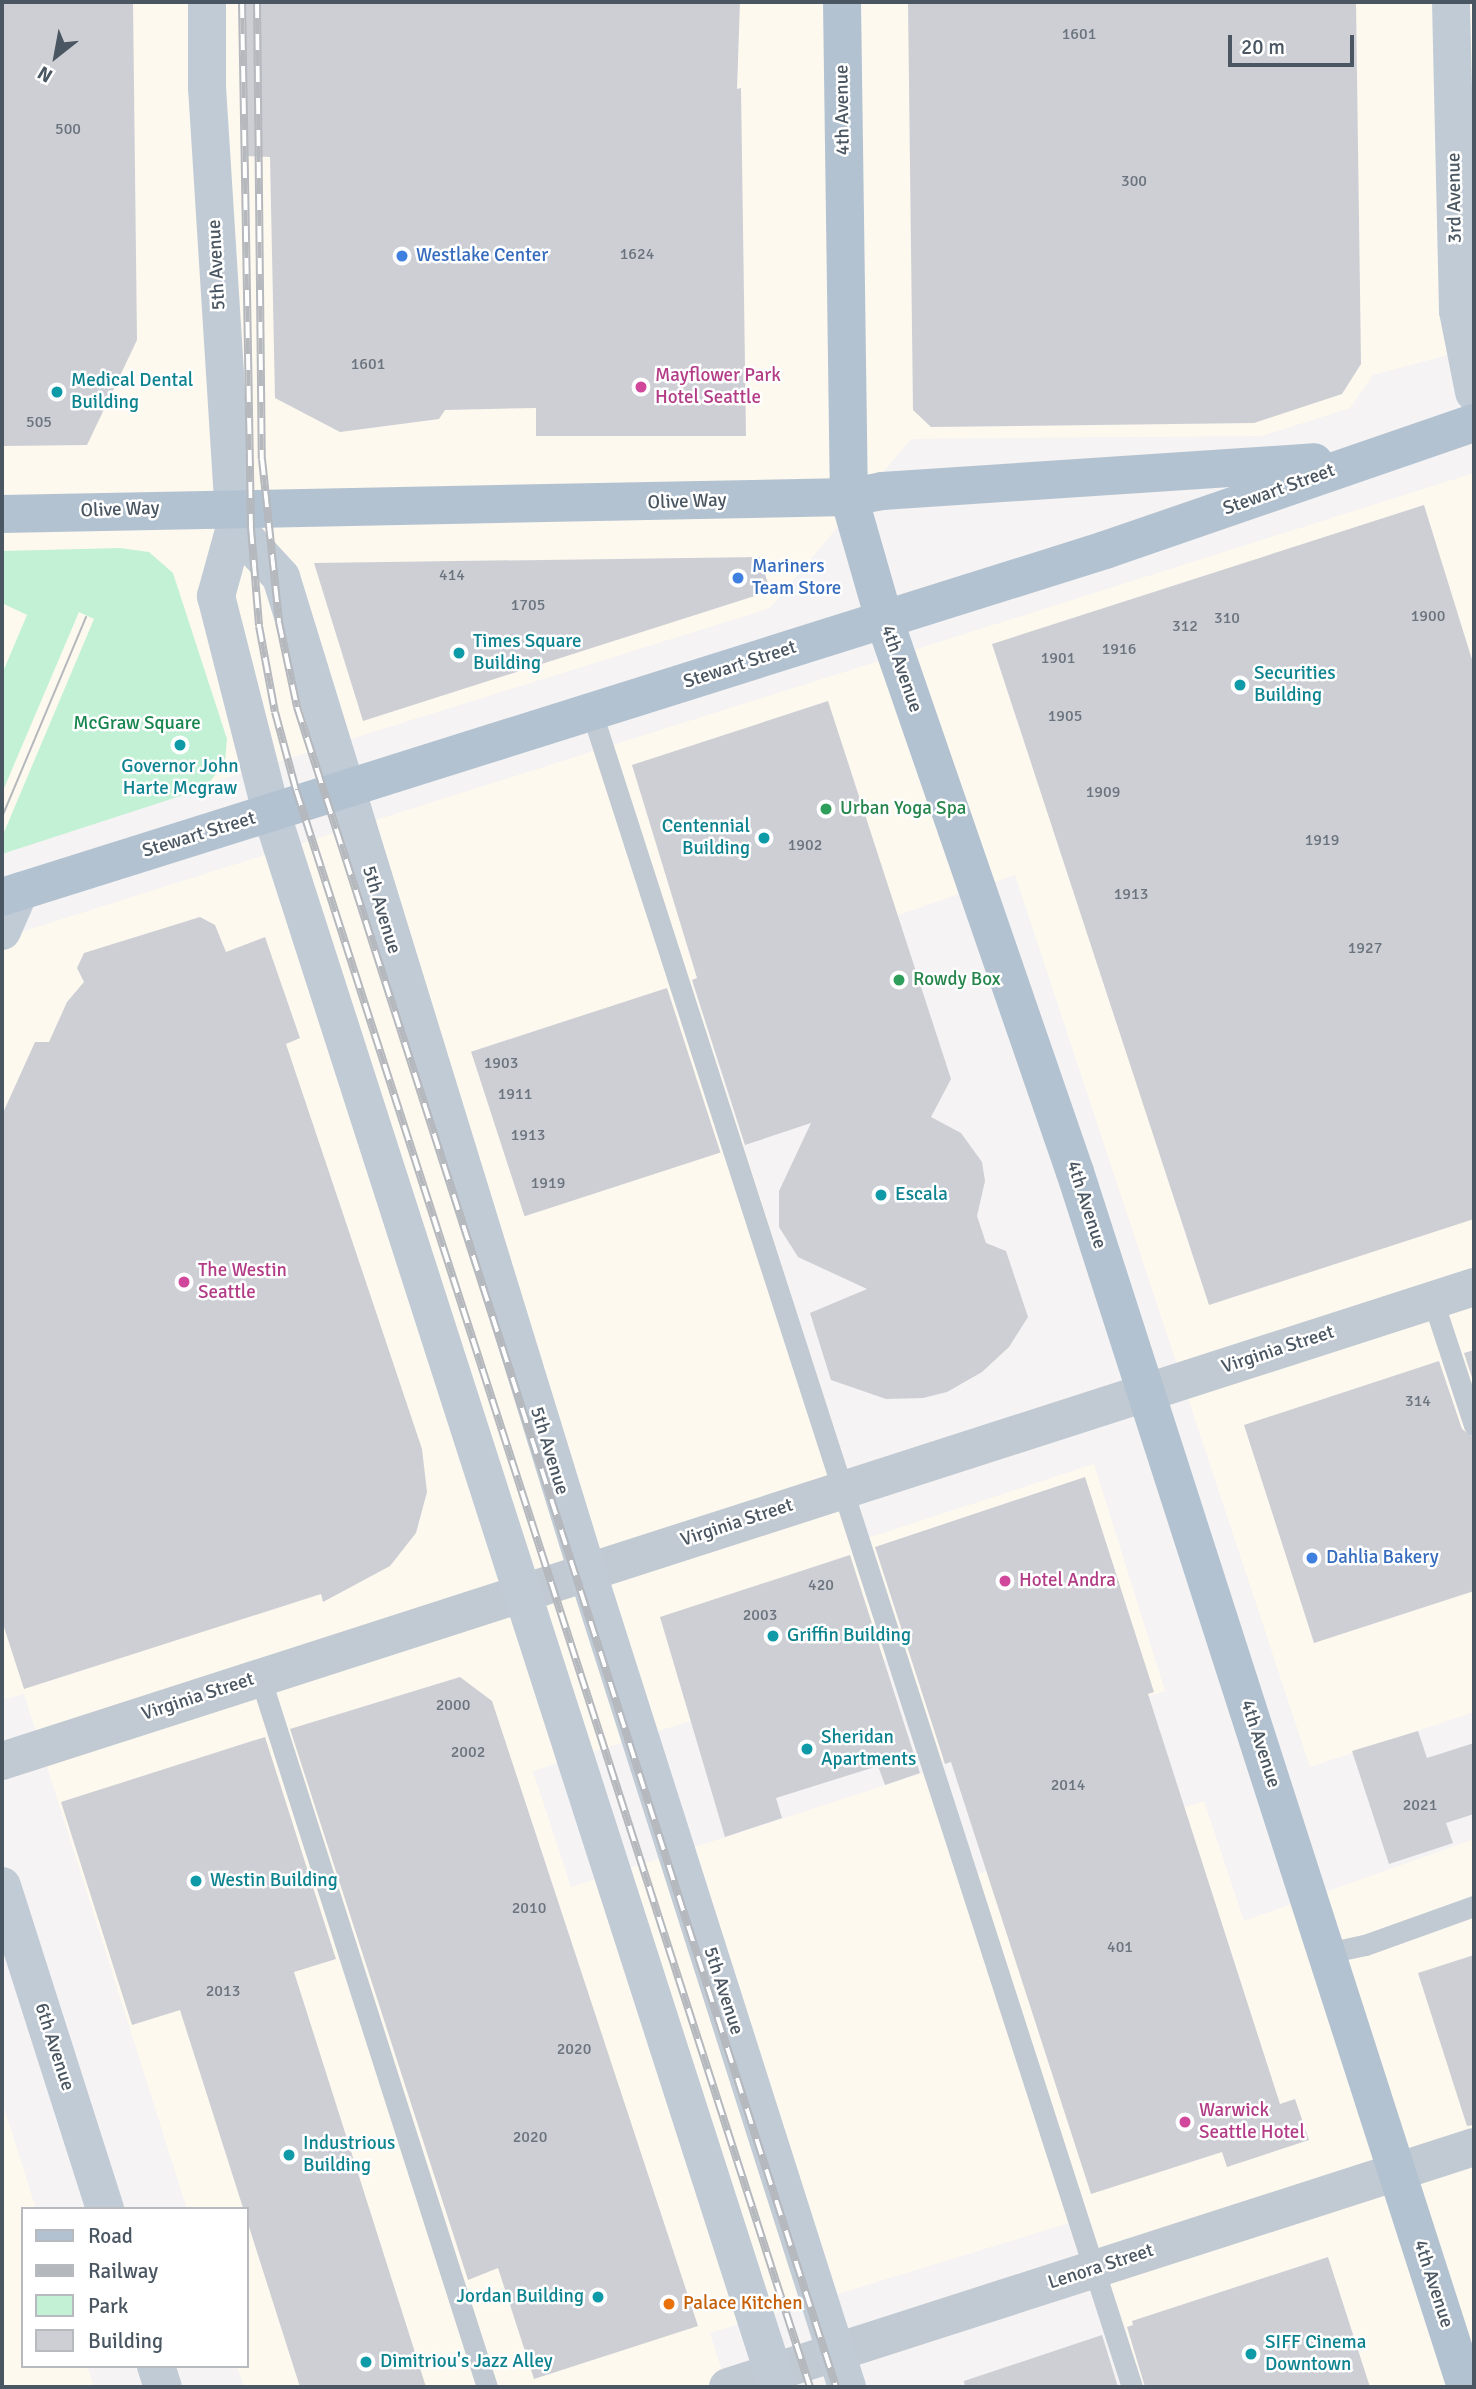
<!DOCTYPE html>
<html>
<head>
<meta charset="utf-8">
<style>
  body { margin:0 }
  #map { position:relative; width:1476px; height:2389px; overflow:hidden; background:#f5f3f3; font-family:Signika,sans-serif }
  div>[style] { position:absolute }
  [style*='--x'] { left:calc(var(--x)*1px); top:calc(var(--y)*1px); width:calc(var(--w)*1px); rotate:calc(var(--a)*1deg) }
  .commercial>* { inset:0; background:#fdf9ef }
  .green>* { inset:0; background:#c3f1d5 }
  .building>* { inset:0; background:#cdcfd5; transform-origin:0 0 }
  .service>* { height:21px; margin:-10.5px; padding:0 10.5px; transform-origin:10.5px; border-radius:10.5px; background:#c1cad2 }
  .tertiary>* { height:38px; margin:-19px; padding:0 19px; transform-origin:19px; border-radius:19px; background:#c1cad2 }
  .secondary>* { height:38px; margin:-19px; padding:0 19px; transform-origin:19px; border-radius:19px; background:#c1cbd6 }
  .primary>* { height:38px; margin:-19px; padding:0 19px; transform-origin:19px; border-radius:19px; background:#b3c2d1 }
  .tram>* { height:2px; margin:-1px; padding:0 1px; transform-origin:1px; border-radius:1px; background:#b5b8bd }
  .rail>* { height:8px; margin-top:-4px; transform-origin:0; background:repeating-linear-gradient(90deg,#fff 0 16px,#b5b8bd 0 32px); box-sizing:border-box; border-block:2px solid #b5b8bd }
  .dots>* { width:19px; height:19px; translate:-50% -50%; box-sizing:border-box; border:4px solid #fff; border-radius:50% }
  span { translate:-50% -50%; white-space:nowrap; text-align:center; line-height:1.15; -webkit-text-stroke:5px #fff; paint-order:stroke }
  .number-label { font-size:16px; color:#6b747e }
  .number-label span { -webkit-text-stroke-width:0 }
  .street-label { font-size:19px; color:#4a5661 }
  .shop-label { font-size:19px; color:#366cbe }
  .left { translate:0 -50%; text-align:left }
  .hotel-label { font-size:19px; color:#b23c85 }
  .culture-label { font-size:19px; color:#0d838f }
  .right { translate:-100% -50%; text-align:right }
  .park-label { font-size:19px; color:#17864f }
  .leisure-label { font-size:19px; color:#27864d }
  .food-label { font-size:19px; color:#c56008 }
  .frame { position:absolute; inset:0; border:4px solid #4a5661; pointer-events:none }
  .legend { position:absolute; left:21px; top:2207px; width:228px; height:161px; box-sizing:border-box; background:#fff; border:2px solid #b7bbc0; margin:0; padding:9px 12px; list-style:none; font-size:21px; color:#4a5661 }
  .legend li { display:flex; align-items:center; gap:14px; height:35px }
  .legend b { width:35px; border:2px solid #b7bbc0 }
  .north { position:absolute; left:21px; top:21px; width:70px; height:70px; -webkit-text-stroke:5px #fff; paint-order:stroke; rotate:211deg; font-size:19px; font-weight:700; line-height:28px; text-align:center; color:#4a5661 }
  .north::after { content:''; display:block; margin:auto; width:24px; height:32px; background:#4a5661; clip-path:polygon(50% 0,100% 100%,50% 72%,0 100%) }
  .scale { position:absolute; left:1228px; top:35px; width:126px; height:32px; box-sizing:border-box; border:4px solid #4a5661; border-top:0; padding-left:9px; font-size:21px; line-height:24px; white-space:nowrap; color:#4a5661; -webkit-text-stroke:5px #fff; paint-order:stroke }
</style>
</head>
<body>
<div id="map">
  <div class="commercial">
    <div style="clip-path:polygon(2px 2px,1474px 2px,1474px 348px,1373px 375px,1350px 408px,1262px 436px,911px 439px,770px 608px,2px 848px)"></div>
    <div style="clip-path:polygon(1474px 473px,1474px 1712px,1310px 1767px,1015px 875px,693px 985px,868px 1538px,1094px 1464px,1165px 1691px,939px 1761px,904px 1653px,533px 1771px,571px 1887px,923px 1773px,960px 1880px,1204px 1801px,1244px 1921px,1474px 1839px,1474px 2387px,1143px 2387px,1089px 2217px,710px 2333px,727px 2387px,244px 2387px,237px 2366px,247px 2366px,247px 2209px,187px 2209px,24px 1694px,2px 1700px,2px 938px)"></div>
    <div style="clip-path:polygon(2px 2101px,36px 2209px,23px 2209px,23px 2366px,87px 2366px,94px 2387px,2px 2387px)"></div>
  </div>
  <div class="green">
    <div style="clip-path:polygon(120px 548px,149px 552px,173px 573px,227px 739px,225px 762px,205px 788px,2px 854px,2px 837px,94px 619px,79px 612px,2px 793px,2px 674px,27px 615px,2px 603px,2px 551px)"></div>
  </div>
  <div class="building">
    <div style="clip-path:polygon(2px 2px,133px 2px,137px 340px,87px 445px,2px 446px)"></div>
    <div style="clip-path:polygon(245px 2px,740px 2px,737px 89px,741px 88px,746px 436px,536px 436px,536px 408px,445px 410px,439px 419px,340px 432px,275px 398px,270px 157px,246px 156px)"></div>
    <div style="clip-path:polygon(908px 2px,1356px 2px,1361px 364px,1342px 394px,1254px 423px,931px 427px,913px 410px)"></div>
    <div style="clip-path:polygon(1424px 505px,1474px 666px,1474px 1219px,1209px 1305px,992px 644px)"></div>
    <div style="clip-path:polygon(760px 557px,770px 591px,363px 721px,314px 563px)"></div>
    <div style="clip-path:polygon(828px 701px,951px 1079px,931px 1117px,961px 1133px,982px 1162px,985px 1181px,977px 1216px,986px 1243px,1006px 1251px,1028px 1317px,1009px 1347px,982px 1372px,947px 1392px,923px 1398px,886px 1399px,831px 1380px,810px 1313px,867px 1289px,798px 1257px,779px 1227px,779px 1191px,811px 1123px,745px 1145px,692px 980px,697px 978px,632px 765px)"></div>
    <div style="clip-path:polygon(200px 917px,215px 925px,226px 952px,265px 937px,300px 1038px,286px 1044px,422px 1449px,427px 1492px,416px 1533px,390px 1566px,323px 1602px,321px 1594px,24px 1689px,2px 1621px,2px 1115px,35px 1042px,49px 1042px,67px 1002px,84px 982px,77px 968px,84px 953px)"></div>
    <div style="left:667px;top:988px;width:173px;height:206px;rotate:72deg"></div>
    <div style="clip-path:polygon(1474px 1350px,1474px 1384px,1464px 1353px)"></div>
    <div style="clip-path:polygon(1439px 1361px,1462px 1429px,1474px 1438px,1474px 1591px,1314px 1643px,1244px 1425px)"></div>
    <div style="clip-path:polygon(1085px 1477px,1154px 1692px,1148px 1694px,1280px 2104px,1295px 2099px,1309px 2140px,1227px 2167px,1222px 2152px,1091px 2194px,951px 1762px,945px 1764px,875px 1547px)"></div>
    <div style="clip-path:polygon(850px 1555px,920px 1773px,885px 1785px,878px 1766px,776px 1798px,782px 1818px,725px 1837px,660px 1617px)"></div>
    <div style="clip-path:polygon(460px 1677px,492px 1701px,698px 2326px,534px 2379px,498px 2268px,468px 2280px,290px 1729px)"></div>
    <div style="clip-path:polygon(1418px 1731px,1427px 1758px,1474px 1743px,1474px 1814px,1446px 1823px,1453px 1843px,1389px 1864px,1352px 1751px)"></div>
    <div style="clip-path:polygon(265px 1737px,336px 1959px,294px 1972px,426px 2387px,300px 2387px,180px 2010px,132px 2025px,61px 1802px)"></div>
    <div style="clip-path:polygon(1474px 1955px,1474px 2125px,1467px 2126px,1418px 1973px)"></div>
    <div style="clip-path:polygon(1328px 2257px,1370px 2387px,1145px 2387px,1127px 2327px,1133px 2325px,1132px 2321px)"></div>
    <div style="clip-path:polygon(1102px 2335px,1118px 2387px,965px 2387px,964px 2381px)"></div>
  </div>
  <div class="service">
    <div style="--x:592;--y:713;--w:1759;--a:72.12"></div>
    <div style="--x:1433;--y:1301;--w:131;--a:71.7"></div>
    <div style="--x:260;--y:1677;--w:745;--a:72.27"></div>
    <div style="--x:1327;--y:1953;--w:39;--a:-12"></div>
    <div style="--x:1365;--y:1945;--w:116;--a:-19.7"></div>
  </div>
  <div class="tertiary">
    <div style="--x:2;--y:1761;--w:1546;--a:-17.85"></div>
    <div style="--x:728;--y:2387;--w:784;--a:-17.83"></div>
  </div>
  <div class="secondary">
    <div style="--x:207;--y:2;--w:85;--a:90"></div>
    <div style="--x:207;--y:87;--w:441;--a:86.4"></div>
    <div style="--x:235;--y:527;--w:72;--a:105.4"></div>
    <div style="--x:216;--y:596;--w:223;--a:75.7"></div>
    <div style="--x:271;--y:812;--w:1655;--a:72.16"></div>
    <div style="--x:1451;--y:2;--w:309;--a:88.7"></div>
    <div style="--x:1458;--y:311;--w:83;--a:78.8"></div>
    <div style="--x:235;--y:527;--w:68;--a:47.4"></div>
    <div style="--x:281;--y:577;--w:1040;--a:72.89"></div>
    <div style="--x:587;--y:1571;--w:856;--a:72.33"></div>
    <div style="--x:2;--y:931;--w:43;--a:-66.4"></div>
    <div style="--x:2;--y:1886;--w:339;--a:72.3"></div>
    <div style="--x:156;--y:2366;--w:22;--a:72"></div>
  </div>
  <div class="primary">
    <div style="--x:842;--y:2;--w:495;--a:89.2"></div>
    <div style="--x:849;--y:497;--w:127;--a:74"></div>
    <div style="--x:884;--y:619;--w:585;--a:70.95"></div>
    <div style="--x:1075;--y:1172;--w:1276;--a:72.16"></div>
    <div style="--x:2;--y:514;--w:847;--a:-1.15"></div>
    <div style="--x:849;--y:497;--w:34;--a:-10"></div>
    <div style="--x:882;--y:491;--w:433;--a:-3.8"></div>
    <div style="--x:2;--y:897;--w:1156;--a:-17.46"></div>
    <div style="--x:1105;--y:550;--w:390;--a:-19"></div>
  </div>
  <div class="tram">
    <div style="--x:2;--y:817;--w:217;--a:-67.2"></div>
  </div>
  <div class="rail">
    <div style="--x:242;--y:2;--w:526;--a:89.02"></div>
    <div style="--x:251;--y:528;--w:98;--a:85.3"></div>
    <div style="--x:259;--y:626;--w:87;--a:79.5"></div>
    <div style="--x:275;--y:712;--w:81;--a:74.9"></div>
    <div style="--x:296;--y:790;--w:1678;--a:72.16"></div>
    <div style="--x:257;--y:2;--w:457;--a:89.4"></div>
    <div style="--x:262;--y:459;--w:164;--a:84"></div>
    <div style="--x:279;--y:622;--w:87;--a:78"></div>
    <div style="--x:297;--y:707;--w:1764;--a:72.21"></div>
  </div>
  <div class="dots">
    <div style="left:402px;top:256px;background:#3f7fe0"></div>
    <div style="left:641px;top:387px;background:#d1479c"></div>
    <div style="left:57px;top:392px;background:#0f9aa8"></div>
    <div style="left:738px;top:578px;background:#3f7fe0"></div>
    <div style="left:459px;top:653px;background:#0f9aa8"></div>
    <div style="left:1240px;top:685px;background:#0f9aa8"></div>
    <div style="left:180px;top:745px;background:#0f9aa8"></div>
    <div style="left:826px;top:809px;background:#2e9e5b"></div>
    <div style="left:764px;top:838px;background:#0f9aa8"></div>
    <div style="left:899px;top:980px;background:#2e9e5b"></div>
    <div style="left:881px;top:1195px;background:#0f9aa8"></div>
    <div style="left:184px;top:1282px;background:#d1479c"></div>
    <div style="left:1312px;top:1558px;background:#3f7fe0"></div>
    <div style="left:1005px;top:1581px;background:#d1479c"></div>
    <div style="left:773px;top:1636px;background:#0f9aa8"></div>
    <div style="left:807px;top:1749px;background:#0f9aa8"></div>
    <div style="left:196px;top:1881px;background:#0f9aa8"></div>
    <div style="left:1185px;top:2122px;background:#d1479c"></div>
    <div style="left:289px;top:2155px;background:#0f9aa8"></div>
    <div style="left:598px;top:2297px;background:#0f9aa8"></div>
    <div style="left:669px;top:2304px;background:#e8710a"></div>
    <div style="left:1251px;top:2354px;background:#0f9aa8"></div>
    <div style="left:366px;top:2362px;background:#0f9aa8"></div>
  </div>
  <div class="number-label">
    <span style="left:1079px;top:34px">1601</span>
    <span style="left:68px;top:129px">500</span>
    <span style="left:1134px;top:181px">300</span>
    <span style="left:637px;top:254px">1624</span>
    <span style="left:368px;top:364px">1601</span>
    <span style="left:39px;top:422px">505</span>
    <span style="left:452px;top:575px">414</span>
    <span style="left:528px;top:605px">1705</span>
    <span style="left:1428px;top:616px">1900</span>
    <span style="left:1227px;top:618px">310</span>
    <span style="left:1185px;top:626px">312</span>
    <span style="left:1119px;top:649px">1916</span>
    <span style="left:1058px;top:658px">1901</span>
    <span style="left:1065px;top:716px">1905</span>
    <span style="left:1103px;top:792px">1909</span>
    <span style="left:1322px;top:840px">1919</span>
    <span style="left:805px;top:845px">1902</span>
    <span style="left:1131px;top:894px">1913</span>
    <span style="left:1365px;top:948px">1927</span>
    <span style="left:501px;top:1063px">1903</span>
    <span style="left:515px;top:1094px">1911</span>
    <span style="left:528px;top:1135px">1913</span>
    <span style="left:548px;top:1183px">1919</span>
    <span style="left:1418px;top:1401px">314</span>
    <span style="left:821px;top:1585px">420</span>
    <span style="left:760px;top:1615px">2003</span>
    <span style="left:453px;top:1705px">2000</span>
    <span style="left:468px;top:1752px">2002</span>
    <span style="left:1068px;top:1785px">2014</span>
    <span style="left:1420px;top:1805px">2021</span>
    <span style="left:529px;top:1908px">2010</span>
    <span style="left:1120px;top:1947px">401</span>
    <span style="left:223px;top:1991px">2013</span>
    <span style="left:574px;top:2049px">2020</span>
    <span style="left:530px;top:2137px">2020</span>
  </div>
  <div class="street-label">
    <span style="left:843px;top:110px;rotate:-91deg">4th Avenue</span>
    <span style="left:1455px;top:198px;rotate:-91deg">3rd Avenue</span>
    <span style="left:217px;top:265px;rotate:-93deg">5th Avenue</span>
    <span style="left:1279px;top:490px;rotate:-20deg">Stewart Street</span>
    <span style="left:687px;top:502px;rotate:-2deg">Olive Way</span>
    <span style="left:120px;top:510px;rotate:-2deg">Olive Way</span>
    <span style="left:740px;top:665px;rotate:-18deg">Stewart Street</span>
    <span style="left:901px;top:669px;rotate:71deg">4th Avenue</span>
    <span style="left:199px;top:835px;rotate:-17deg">Stewart Street</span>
    <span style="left:381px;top:910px;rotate:73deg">5th Avenue</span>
    <span style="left:1086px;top:1205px;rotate:72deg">4th Avenue</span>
    <span style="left:1278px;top:1350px;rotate:-18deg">Virginia Street</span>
    <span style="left:549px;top:1451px;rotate:73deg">5th Avenue</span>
    <span style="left:737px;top:1523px;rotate:-18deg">Virginia Street</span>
    <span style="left:198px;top:1697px;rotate:-18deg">Virginia Street</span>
    <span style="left:1260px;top:1744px;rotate:72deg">4th Avenue</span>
    <span style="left:723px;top:1991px;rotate:72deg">5th Avenue</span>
    <span style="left:54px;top:2047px;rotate:72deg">6th Avenue</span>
    <span style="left:1101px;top:2267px;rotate:-18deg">Lenora Street</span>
    <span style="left:1433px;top:2284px;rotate:72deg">4th Avenue</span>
  </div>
  <div class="shop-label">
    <span class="left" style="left:416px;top:256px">Westlake Center</span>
    <span class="left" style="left:752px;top:578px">Mariners<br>Team Store</span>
    <span class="left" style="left:1326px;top:1558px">Dahlia Bakery</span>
  </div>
  <div class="hotel-label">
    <span class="left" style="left:655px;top:387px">Mayflower Park<br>Hotel Seattle</span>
    <span class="left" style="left:198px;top:1282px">The Westin<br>Seattle</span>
    <span class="left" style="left:1019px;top:1581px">Hotel Andra</span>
    <span class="left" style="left:1199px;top:2122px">Warwick<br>Seattle Hotel</span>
  </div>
  <div class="culture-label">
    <span class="left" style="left:71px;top:392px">Medical Dental<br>Building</span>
    <span class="left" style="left:473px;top:653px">Times Square<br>Building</span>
    <span class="left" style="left:1254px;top:685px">Securities<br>Building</span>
    <span style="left:180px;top:778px">Governor John<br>Harte Mcgraw</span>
    <span class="right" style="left:750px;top:838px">Centennial<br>Building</span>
    <span class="left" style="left:895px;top:1195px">Escala</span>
    <span class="left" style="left:787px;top:1636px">Griffin Building</span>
    <span class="left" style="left:821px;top:1749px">Sheridan<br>Apartments</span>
    <span class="left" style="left:210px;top:1881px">Westin Building</span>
    <span class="left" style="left:303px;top:2155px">Industrious<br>Building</span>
    <span class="right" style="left:584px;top:2297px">Jordan Building</span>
    <span class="left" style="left:1265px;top:2354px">SIFF Cinema<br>Downtown</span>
    <span class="left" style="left:380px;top:2362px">Dimitriou's Jazz Alley</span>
  </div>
  <div class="park-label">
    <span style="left:137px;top:724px">McGraw Square</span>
  </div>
  <div class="leisure-label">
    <span class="left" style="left:840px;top:809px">Urban Yoga Spa</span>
    <span class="left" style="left:913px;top:980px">Rowdy Box</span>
  </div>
  <div class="food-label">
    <span class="left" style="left:683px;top:2304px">Palace Kitchen</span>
  </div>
  <div class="frame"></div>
  <ul class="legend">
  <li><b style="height:9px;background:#b3c2d1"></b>Road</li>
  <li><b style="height:9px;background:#b5b8bd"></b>Railway</li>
  <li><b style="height:19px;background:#c3f1d5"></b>Park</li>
  <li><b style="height:19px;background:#cdcfd5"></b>Building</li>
  </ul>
  <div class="north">N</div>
  <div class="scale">20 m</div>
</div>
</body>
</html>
